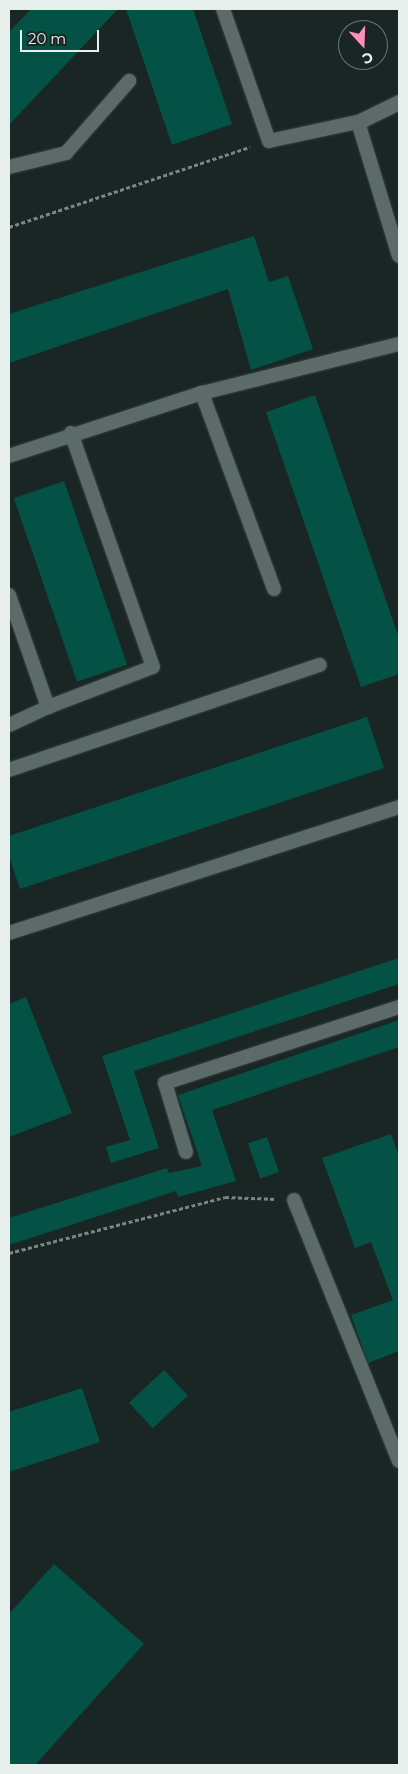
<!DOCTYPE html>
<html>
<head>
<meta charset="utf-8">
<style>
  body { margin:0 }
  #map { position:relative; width:408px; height:1774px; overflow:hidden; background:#1a2623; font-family:Montserrat,sans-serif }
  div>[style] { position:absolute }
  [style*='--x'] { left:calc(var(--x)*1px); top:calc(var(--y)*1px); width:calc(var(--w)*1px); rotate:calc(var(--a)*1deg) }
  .building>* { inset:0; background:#035245; transform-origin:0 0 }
  .path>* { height:3px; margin-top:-1.5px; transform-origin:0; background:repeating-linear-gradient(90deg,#7b8683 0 4px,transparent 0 6.5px) }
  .roads { filter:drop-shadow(0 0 1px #36403e) drop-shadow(0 0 1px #36403e) }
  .service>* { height:14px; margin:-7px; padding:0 7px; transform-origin:7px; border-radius:7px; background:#5c6b67 }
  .minor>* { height:15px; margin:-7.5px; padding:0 7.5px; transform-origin:7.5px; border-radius:7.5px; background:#5c6b67 }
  span { translate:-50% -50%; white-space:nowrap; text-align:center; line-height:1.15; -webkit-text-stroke:4px #1a2623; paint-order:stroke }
  .frame { position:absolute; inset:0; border:10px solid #e7efed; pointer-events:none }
  .north { position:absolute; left:338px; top:20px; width:50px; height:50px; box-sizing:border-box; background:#1a2623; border:1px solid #6c7674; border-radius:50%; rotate:160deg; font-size:14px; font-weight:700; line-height:20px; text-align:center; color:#e7efed }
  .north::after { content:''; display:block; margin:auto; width:18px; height:22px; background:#ff8eba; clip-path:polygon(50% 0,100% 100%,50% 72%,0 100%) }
  .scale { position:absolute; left:20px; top:30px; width:79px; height:22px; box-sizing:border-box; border:2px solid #e7efed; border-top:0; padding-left:6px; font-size:15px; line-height:18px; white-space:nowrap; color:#e7efed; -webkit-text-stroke:4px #1a2623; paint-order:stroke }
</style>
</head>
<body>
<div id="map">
  <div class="building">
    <div style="clip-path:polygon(31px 9px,118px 9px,9px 125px,9px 32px)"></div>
    <div style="clip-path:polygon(126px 9px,193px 9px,232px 124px,172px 145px)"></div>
    <div style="clip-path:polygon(254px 236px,269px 282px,288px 276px,313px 349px,251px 370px,228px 289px,9px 363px,9px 314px)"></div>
    <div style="clip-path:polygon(315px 395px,399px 638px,399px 674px,361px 687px,266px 412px)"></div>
    <div style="left:64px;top:481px;width:194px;height:53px;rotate:71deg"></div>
    <div style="clip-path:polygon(367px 717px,384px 768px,20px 889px,9px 856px,9px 836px)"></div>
    <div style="clip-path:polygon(399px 958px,399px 984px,134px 1071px,159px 1148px,111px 1163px,106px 1147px,130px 1140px,102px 1056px)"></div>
    <div style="clip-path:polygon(26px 997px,72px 1113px,9px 1137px,9px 1004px)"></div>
    <div style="clip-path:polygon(399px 1020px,399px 1047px,212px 1110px,236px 1181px,178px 1197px,176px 1191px,9px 1245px,9px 1218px,167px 1168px,169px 1173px,202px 1166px,178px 1095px)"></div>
    <div style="clip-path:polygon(391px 1134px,399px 1156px,399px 1351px,368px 1363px,351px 1315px,393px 1300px,371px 1242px,355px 1248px,322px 1158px)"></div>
    <div style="left:267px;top:1137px;width:37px;height:20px;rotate:71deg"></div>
    <div style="left:164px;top:1370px;width:35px;height:48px;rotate:47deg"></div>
    <div style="clip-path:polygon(82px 1388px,100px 1442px,9px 1472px,9px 1412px)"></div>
    <div style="clip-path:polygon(54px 1564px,144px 1644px,35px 1765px,9px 1765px,9px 1614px)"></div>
  </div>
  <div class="path">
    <div style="--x:9;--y:227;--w:254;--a:-18.4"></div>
    <div style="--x:9;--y:1253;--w:223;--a:-14.5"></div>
    <div style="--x:225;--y:1197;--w:51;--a:2.2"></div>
  </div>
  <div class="roads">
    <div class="service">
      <div style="--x:223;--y:9;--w:140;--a:70.8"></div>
      <div style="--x:269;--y:141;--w:91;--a:-12.1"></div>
      <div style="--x:358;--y:122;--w:140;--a:73"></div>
      <div style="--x:9;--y:167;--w:59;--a:-13.8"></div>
      <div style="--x:66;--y:153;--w:96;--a:-48.8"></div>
      <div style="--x:9;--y:456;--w:203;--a:-18.1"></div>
      <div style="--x:274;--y:589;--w:209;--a:-110.2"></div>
      <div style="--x:202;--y:393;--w:203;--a:-14"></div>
      <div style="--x:9;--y:595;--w:119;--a:70.8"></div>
      <div style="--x:48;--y:707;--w:43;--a:155.2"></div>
      <div style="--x:48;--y:707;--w:112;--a:-20.9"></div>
      <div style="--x:153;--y:667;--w:248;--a:-109.3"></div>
      <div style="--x:9;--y:770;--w:328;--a:-18.7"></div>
      <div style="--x:9;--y:933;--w:410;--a:-17.9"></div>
      <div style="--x:186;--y:1152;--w:72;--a:-106.9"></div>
      <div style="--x:165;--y:1083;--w:246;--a:-18"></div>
      <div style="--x:294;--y:1200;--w:281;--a:68.1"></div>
    </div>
    <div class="minor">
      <div style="--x:358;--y:122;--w:46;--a:-26"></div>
    </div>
  </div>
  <div class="frame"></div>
  <div class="north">С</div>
  <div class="scale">20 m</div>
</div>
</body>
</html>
